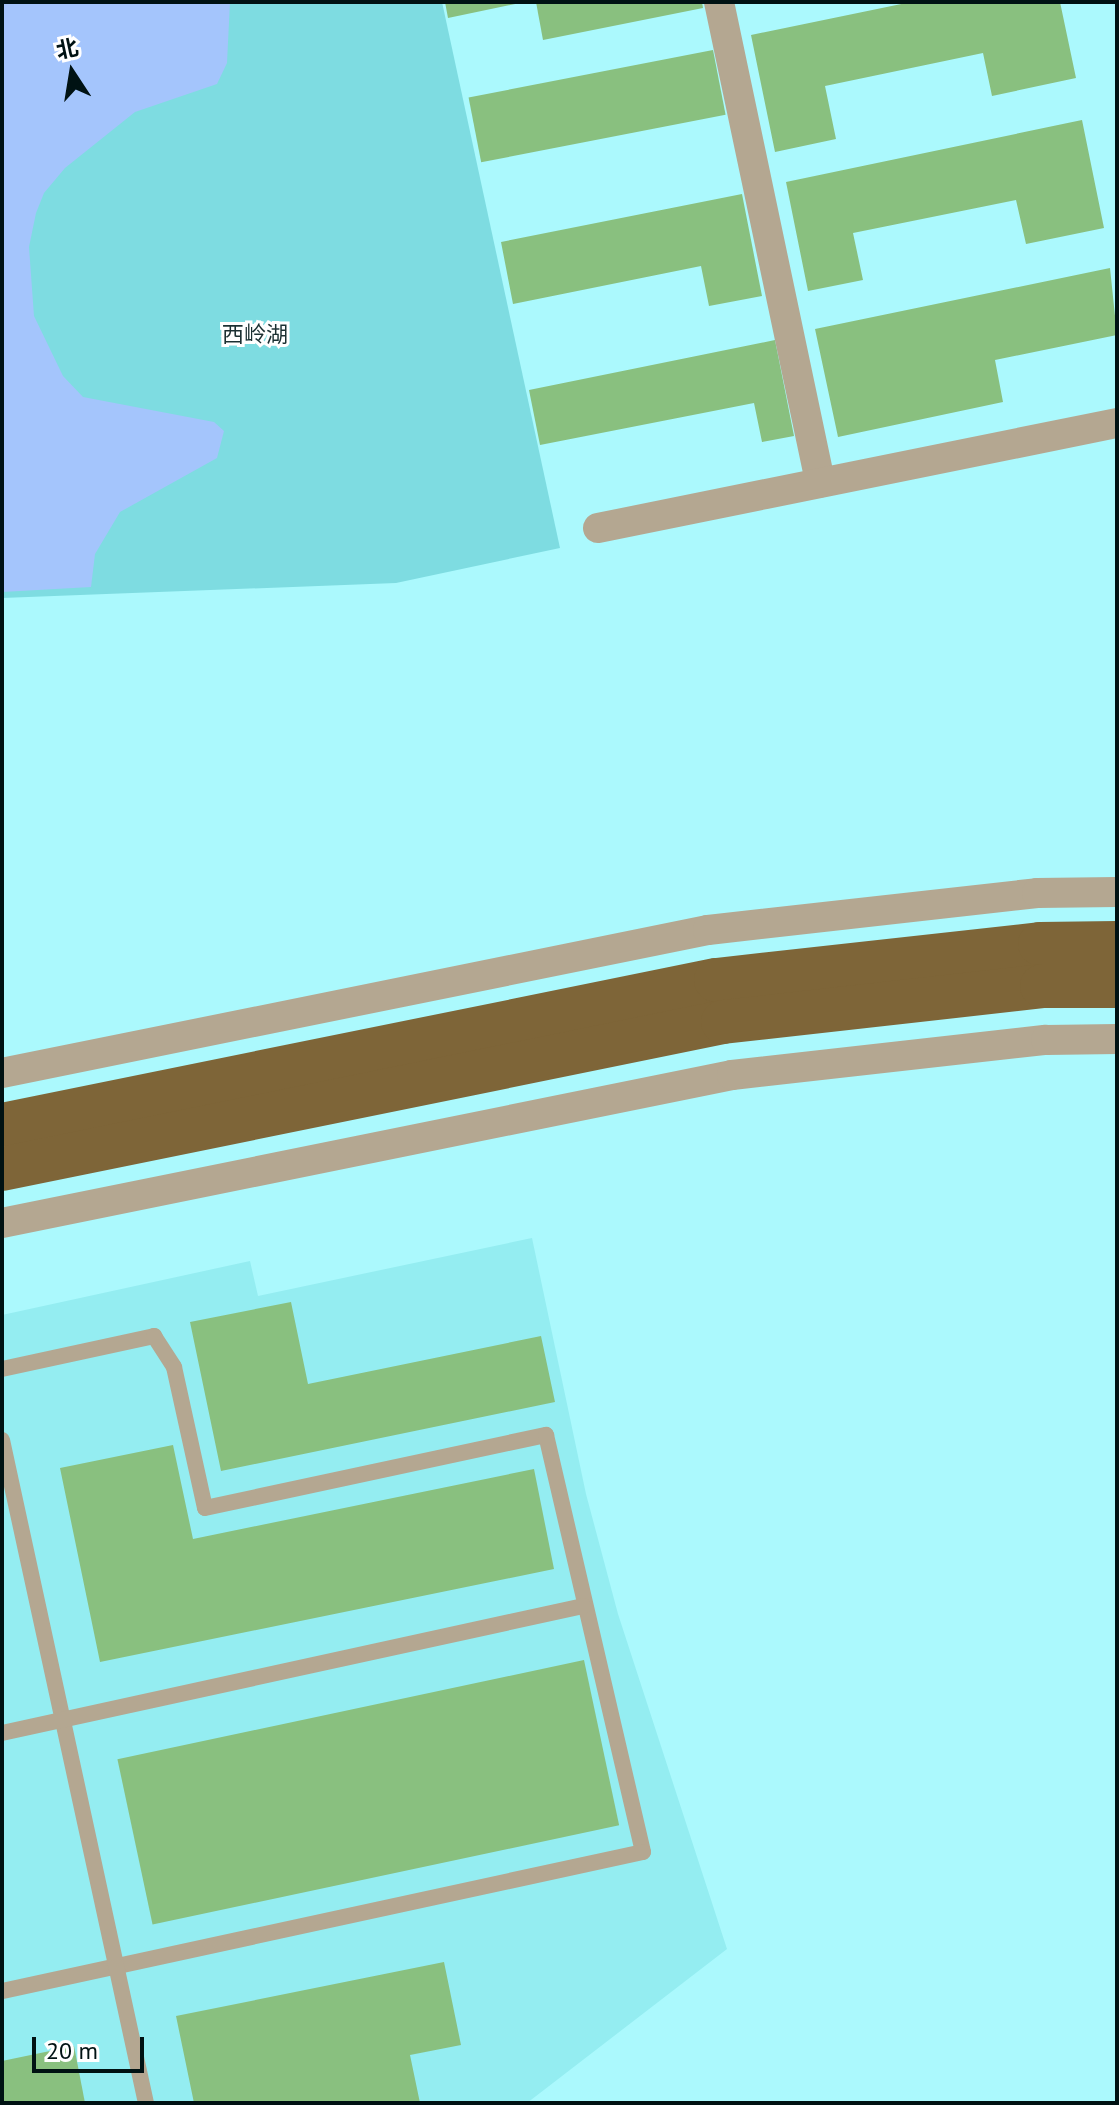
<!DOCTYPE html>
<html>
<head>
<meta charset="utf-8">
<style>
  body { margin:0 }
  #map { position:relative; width:1119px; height:2105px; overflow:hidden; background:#abf9fd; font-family:"PT Sans","Noto Sans SC",sans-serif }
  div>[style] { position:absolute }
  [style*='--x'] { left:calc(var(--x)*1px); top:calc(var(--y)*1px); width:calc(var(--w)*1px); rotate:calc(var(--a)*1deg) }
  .built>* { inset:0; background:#94edf1 }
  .green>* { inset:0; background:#7edce1 }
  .water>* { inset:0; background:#a4c5fc }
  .building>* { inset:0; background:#89c07f; transform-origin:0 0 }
  .service>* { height:16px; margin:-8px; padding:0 8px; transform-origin:8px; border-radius:8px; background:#b4a791 }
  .minor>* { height:30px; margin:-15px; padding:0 15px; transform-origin:15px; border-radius:15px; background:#b4a791 }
  .trunk>* { height:44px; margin:-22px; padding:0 22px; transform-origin:22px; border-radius:22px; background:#7e6538 }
  span { translate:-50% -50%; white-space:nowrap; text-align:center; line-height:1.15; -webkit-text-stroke:6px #fff; paint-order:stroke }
  .park-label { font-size:22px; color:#1b3032 }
  .frame { position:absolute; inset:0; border:4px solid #001213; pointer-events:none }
  .north { position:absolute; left:32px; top:32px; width:80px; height:80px; -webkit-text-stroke:6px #fff; paint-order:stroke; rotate:348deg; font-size:22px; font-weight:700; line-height:32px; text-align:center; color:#001213 }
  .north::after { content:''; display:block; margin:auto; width:28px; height:36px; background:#001213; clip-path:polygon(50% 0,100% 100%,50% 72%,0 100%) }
  .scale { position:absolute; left:32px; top:2037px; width:112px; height:36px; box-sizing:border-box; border:4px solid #001213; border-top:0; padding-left:10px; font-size:24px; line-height:28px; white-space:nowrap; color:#001213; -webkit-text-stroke:6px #fff; paint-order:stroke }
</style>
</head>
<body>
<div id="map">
  <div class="built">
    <div style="clip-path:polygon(532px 1238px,586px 1494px,618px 1614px,727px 1949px,527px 2103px,2px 2103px,2px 1315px,250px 1261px,258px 1296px)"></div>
  </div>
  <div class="green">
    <div style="clip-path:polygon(2px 2px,442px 2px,560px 548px,396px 583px,2px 598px)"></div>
  </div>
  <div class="water">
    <div style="clip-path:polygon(2px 2px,230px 2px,227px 63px,217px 84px,135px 112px,65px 168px,44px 193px,36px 213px,29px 247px,34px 316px,63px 376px,83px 397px,214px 422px,224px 431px,217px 458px,120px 512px,95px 554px,91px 587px,2px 592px)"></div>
  </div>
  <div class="building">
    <div style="clip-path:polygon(445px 2px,520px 2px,520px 3px,448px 18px)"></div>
    <div style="clip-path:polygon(536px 2px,702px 2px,703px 8px,543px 40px)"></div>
    <div style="clip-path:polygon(911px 2px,1060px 2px,1076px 78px,992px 96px,983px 53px,825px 86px,836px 139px,775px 152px,751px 35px)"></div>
    <div style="left:713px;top:50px;width:66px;height:249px;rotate:79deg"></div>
    <div style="clip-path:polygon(1082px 120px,1104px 228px,1026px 244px,1016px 200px,853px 233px,863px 280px,808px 291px,786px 182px)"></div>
    <div style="clip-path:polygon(742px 194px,762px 296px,709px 306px,701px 266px,513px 304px,501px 242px)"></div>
    <div style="clip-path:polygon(1110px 268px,1117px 335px,995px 360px,1003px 402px,838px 437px,815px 329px)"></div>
    <div style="clip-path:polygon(775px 340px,794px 436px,762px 442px,754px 403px,540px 445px,529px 390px)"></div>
    <div style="clip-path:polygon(291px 1302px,308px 1384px,541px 1336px,555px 1402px,221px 1471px,190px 1322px)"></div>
    <div style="clip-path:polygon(173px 1445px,193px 1539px,534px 1469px,554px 1569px,100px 1662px,60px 1468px)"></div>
    <div style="left:584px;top:1660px;width:169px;height:477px;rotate:78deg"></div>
    <div style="clip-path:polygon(444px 1962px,461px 2045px,410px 2055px,420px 2103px,194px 2103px,176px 2016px)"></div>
    <div style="clip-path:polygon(74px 2046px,85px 2103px,2px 2103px,2px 2061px)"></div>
  </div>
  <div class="service">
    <div style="--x:2;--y:1369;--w:156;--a:-12.2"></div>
    <div style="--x:154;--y:1336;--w:37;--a:57"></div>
    <div style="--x:174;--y:1367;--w:144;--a:77.6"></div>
    <div style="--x:205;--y:1508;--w:349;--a:-12.1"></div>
    <div style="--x:546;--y:1435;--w:428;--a:76.9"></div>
    <div style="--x:643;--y:1852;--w:656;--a:167.76"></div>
    <div style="--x:2;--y:1440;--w:678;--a:77.75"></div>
    <div style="--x:2;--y:1733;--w:595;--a:-12.33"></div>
  </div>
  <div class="minor">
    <div style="--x:719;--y:2;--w:491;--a:78.1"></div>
    <div style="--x:598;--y:528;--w:530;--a:-11.44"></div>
    <div style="--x:2;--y:1073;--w:720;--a:-11.45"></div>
    <div style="--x:708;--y:930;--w:331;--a:-6.4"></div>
    <div style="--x:1037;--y:893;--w:80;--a:-0.7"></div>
    <div style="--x:2;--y:1223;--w:745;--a:-11.46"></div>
    <div style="--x:732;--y:1075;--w:316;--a:-6.4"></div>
    <div style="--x:1046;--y:1040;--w:71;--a:-0.8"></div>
  </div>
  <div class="trunk">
    <div style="--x:2;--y:1125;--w:729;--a:-11.48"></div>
    <div style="--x:716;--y:980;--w:326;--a:-6.3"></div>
    <div style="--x:1040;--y:944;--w:77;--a:-0.7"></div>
    <div style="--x:2;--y:1169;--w:736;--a:-11.52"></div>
    <div style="--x:723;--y:1022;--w:321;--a:-6.4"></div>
    <div style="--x:1042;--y:986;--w:75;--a:0"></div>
  </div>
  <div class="park-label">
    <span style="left:255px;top:335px">西岭湖</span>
  </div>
  <div class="frame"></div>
  <div class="north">北</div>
  <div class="scale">20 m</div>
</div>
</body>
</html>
